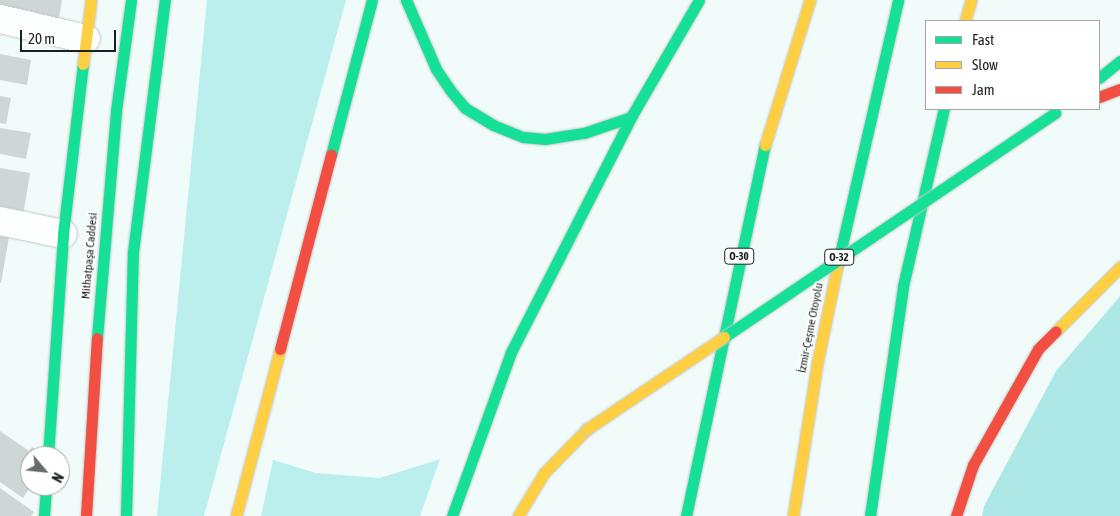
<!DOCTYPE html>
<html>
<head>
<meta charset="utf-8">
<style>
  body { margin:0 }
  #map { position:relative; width:1120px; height:516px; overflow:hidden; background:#f1fbfa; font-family:"Asap Condensed",sans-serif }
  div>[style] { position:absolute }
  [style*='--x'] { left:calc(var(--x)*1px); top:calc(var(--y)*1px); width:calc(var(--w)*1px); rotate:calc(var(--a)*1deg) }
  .green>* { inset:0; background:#bbefed }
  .forest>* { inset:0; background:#ade8e6 }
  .building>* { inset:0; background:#ced6d6 }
  .roads { filter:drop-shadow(0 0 1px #c1c9c8) drop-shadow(0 0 1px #c1c9c8) }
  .street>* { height:28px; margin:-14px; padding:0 14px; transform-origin:14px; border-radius:14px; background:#fdfefe }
  .fast>* { height:11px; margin:-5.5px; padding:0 5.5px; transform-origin:5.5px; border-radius:5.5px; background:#16e098 }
  .slow>* { height:11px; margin:-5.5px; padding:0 5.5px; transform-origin:5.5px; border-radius:5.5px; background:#ffcf43 }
  .jam>* { height:11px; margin:-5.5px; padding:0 5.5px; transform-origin:5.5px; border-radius:5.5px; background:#f24e42 }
  .bridges { filter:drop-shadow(0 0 1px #c1c9c8) drop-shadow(0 0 1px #c1c9c8) }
  .fast-bridge>* { height:11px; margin:-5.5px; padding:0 5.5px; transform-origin:5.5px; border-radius:5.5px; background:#16e098 }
  .slow-bridge>* { height:11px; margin:-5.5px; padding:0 5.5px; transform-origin:5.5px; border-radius:5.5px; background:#ffcf43 }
  span { translate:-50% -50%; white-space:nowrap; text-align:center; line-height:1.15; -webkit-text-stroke:4px #fff; paint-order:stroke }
  .shield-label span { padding:1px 4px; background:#fff; border:1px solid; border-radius:4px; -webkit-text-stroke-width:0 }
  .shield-label { font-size:11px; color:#19201f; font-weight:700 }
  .street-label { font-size:12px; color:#19201f }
  .legend { position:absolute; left:925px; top:20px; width:175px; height:90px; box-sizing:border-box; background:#fff; border:1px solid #a3a6a5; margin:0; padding:6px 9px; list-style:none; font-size:15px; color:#19201f }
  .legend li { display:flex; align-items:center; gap:10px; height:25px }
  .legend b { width:25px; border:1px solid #a3a6a5 }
  .north { position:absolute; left:20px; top:446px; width:50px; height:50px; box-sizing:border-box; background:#fff; border:1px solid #a3a6a5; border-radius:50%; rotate:118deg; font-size:14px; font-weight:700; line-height:20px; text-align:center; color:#19201f }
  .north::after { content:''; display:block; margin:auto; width:18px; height:22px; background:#656d6c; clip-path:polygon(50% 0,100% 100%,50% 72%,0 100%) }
  .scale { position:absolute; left:20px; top:30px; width:96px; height:22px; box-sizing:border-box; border:2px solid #19201f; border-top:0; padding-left:6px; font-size:15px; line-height:18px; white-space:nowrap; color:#19201f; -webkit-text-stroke:4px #fff; paint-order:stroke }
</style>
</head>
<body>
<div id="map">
  <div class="green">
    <div style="clip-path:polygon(207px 0,346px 0,204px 516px,157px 516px)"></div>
    <div style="clip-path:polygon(440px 459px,420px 516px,261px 516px,273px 460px,316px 473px,380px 478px)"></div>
  </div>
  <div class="forest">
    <div style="clip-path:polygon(1120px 296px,1120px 516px,982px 516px,984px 506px,1056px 371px)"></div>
  </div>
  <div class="building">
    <div style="clip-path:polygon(0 0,62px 0,57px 29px,0 6px)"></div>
    <div style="clip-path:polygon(0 54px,31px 60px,27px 85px,0 80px)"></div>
    <div style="clip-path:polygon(0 96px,11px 98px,6px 124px,0 123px)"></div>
    <div style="clip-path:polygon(0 128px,31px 133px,26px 159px,0 154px)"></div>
    <div style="clip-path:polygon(0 168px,30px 173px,22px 222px,0 218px)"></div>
    <div style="clip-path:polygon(0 236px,9px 237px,1px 283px,0 283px)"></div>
    <div style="clip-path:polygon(0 431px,29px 451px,32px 447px,45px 456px,30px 456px,31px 486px,23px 498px,0 482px)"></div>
    <div style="clip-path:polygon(0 488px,34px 512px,31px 516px,0 516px)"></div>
  </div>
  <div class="roads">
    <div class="street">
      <div style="--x:0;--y:19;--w:88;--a:13.1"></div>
      <div style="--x:0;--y:221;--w:64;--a:11.7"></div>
    </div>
    <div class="fast">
      <div style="--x:406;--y:0;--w:75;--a:66.5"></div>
      <div style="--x:436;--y:69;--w:25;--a:56"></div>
      <div style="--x:450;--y:90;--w:23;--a:50"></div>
      <div style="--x:465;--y:108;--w:33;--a:31"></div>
      <div style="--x:493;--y:125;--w:32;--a:22"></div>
      <div style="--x:523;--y:137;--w:22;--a:5"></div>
      <div style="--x:545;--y:139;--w:39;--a:-9"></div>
      <div style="--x:584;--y:133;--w:50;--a:-18.8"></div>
      <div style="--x:1099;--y:78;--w:27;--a:-39"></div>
      <div style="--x:631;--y:117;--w:135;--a:-59.8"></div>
      <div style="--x:331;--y:155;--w:160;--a:-75.2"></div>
      <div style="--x:837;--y:267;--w:274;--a:-77.1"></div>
      <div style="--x:97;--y:338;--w:228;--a:-85.2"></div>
      <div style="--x:116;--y:111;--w:112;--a:-82.3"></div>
      <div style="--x:48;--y:456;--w:223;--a:-86.1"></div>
      <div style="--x:63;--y:234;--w:171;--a:-83.3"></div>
      <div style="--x:44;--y:516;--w:30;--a:-86"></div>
      <div style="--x:126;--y:516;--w:264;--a:-88.5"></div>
      <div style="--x:133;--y:252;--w:254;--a:-82.8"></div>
      <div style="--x:452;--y:516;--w:174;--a:-70.2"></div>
      <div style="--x:511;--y:352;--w:264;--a:-62.9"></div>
      <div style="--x:686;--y:516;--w:379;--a:-78"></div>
      <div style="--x:870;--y:516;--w:232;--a:-81.8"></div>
      <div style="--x:903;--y:286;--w:182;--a:-77"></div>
    </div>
    <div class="slow">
      <div style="--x:965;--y:21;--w:22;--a:-74"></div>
      <div style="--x:83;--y:64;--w:64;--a:-82.9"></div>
      <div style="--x:765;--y:145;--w:152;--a:-72.8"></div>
      <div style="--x:1056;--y:331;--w:91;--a:-45"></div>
      <div style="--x:236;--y:516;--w:173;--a:-75.2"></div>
      <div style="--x:518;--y:516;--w:50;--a:-58.8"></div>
      <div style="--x:544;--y:473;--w:62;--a:-45.7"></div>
      <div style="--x:793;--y:516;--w:159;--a:-81"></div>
      <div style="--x:818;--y:359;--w:94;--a:-78.3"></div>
    </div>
    <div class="jam">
      <div style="--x:1099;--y:97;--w:22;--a:-21"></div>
      <div style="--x:280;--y:349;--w:201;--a:-75.3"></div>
      <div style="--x:86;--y:516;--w:178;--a:-86.5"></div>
      <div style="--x:956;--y:516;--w:54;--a:-71.6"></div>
      <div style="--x:973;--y:465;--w:133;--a:-60.7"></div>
      <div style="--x:1038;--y:349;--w:25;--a:-45"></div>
    </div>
  </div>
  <div class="bridges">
    <div class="fast-bridge">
      <div style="--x:724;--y:337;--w:400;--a:-34.1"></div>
    </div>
    <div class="slow-bridge">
      <div style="--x:587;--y:429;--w:165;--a:-33.9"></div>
    </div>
  </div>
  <div class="shield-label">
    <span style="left:739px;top:256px">O-30</span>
    <span style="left:839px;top:257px">O-32</span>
  </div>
  <div class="street-label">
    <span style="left:90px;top:256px;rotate:-85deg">Mithatpaşa Caddesi</span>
    <span style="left:811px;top:328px;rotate:-79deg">İzmir-Çeşme Otoyolu</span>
  </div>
  <ul class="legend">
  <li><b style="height:6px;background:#16e098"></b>Fast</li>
  <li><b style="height:6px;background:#ffcf43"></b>Slow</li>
  <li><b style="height:6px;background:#f24e42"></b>Jam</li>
  </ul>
  <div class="north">N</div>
  <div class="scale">20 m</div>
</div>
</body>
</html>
